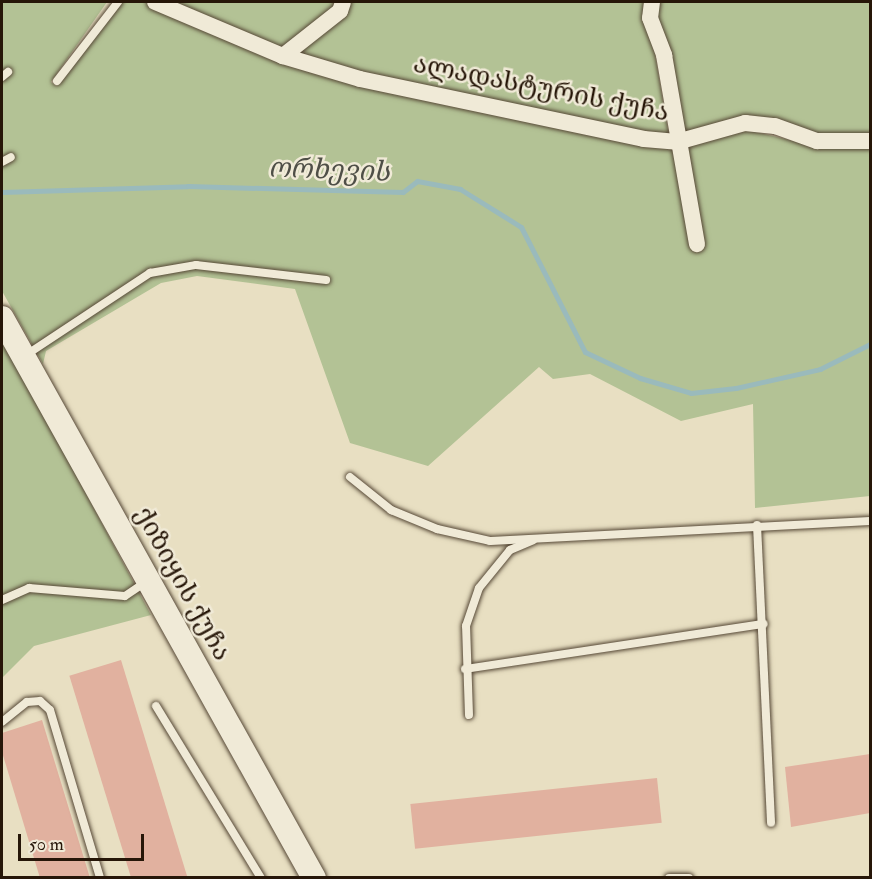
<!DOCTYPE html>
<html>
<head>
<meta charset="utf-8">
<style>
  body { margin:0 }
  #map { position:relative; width:872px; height:879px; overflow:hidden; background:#e8dfc2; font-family:"IM FELL Double Pica","Noto Serif Georgian",serif }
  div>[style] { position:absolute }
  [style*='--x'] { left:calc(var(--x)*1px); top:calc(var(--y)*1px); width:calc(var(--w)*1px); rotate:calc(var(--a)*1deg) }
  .green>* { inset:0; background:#b3c295 }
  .stream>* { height:5px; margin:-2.5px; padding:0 2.5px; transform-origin:2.5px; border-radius:2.5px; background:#9ababc }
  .building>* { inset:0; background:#e1b19f; transform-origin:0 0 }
  .roads { filter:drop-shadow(0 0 2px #564836) drop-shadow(0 0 2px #564836) }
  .lane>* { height:8px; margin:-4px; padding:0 4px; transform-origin:4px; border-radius:4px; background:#f0ead7 }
  .street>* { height:16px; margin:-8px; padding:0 8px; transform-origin:8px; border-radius:8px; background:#f0ead7 }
  .secondary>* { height:24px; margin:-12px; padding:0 12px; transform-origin:12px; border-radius:12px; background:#f0ead7 }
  span { translate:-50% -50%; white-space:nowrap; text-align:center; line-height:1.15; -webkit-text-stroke:5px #f0ead7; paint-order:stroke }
  .street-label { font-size:26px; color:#261608 }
  .water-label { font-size:27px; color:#4f4f47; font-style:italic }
  .frame { position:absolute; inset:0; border:3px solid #261608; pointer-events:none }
  .scale { position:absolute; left:18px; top:834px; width:126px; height:27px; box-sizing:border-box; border:3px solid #261608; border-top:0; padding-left:8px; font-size:18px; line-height:21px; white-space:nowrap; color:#261608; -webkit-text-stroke:4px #f0ead7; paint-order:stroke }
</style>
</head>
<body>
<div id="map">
  <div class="green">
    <div style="clip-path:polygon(2px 2px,107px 2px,51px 82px,56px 86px,122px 2px,147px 2px,286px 61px,683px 144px,747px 130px,815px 146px,870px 145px,870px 496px,755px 508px,753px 404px,681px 421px,590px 374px,553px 379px,539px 367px,428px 466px,350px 443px,295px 289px,197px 276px,161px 283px,46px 351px,43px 364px,2px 291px)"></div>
    <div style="clip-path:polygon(161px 2px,340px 2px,285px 50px)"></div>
    <div style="clip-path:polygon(347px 2px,646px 2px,669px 136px,641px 135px,290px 55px)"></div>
    <div style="clip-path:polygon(659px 2px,870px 2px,870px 136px,816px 137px,779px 121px,682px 134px,658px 19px)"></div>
    <div style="clip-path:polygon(2px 337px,151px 615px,34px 646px,2px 678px)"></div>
  </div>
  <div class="stream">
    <div style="--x:2;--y:192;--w:186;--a:-1.8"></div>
    <div style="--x:188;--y:186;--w:215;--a:1.6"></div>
    <div style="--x:403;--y:192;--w:18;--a:-38"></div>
    <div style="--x:417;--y:181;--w:44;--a:10.5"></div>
    <div style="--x:460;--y:189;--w:72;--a:31.9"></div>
    <div style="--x:521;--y:227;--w:140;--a:62.9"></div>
    <div style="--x:585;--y:352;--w:61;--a:25.3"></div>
    <div style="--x:640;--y:378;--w:53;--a:16.4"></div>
    <div style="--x:691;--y:393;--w:45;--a:-6.3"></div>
    <div style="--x:736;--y:388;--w:86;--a:-12.7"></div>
    <div style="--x:820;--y:369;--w:56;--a:-26.6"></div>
  </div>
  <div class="building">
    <div style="left:121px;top:660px;width:228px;height:54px;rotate:73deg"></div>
    <div style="clip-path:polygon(42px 720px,90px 878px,40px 878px,2px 752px,2px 733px)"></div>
    <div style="clip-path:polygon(870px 754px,870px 813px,791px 827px,785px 767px)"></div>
    <div style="left:657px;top:778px;width:45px;height:248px;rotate:84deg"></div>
  </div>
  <div class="roads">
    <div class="lane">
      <div style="--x:2;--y:77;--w:8;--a:-40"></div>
      <div style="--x:57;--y:81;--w:100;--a:-52.3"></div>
      <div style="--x:2;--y:162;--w:10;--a:-29"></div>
      <div style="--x:26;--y:355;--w:149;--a:-33.5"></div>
      <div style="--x:150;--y:273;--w:47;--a:-9.9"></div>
      <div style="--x:196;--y:265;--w:131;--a:6.6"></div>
      <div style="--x:350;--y:477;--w:53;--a:38.8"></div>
      <div style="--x:391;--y:510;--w:50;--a:22.4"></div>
      <div style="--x:437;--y:529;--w:54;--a:12.8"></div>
      <div style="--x:490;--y:541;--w:381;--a:-3"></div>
      <div style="--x:757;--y:525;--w:298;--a:87.3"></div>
      <div style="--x:2;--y:600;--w:30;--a:-24"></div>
      <div style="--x:29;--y:588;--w:96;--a:4.8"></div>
      <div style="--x:125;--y:596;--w:25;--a:-34"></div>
      <div style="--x:465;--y:669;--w:302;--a:-8.6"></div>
      <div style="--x:156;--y:706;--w:202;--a:58.6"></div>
      <div style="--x:469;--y:715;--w:89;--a:-91.9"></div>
      <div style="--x:466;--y:626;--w:40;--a:-71.1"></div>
      <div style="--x:479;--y:588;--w:49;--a:-50.8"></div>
      <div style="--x:510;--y:550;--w:25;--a:-23"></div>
      <div style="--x:2;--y:722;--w:32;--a:-39"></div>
      <div style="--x:27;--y:702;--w:13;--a:-4"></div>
      <div style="--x:40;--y:701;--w:13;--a:42"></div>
      <div style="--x:50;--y:710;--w:175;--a:73.4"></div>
      <div style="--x:669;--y:878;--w:20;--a:0"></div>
    </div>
    <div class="street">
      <div style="--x:155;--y:2;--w:139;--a:22.9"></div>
      <div style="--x:343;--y:2;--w:9;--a:108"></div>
      <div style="--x:340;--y:11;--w:73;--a:141.7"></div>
      <div style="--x:283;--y:56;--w:80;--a:16.6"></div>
      <div style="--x:360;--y:79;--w:290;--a:11.9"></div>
      <div style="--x:644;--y:139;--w:33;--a:5"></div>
      <div style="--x:677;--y:142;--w:71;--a:-15.6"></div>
      <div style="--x:745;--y:123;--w:30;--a:6"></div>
      <div style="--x:775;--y:126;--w:45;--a:19.7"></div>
      <div style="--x:817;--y:141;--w:53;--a:0"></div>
      <div style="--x:652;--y:2;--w:16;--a:97"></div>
      <div style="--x:650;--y:18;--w:40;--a:69"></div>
      <div style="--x:664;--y:55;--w:192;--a:80.1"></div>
    </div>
    <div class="secondary">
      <div style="--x:2;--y:318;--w:641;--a:60.88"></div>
    </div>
  </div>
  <div class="street-label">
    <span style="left:541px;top:89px;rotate:11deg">ალადასტურის ქუჩა</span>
    <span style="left:182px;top:584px;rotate:61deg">ქიზიყის ქუჩა</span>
  </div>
  <div class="water-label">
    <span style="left:329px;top:170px;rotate:2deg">ორხევის</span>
  </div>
  <div class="frame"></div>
  <div class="scale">50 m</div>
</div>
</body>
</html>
